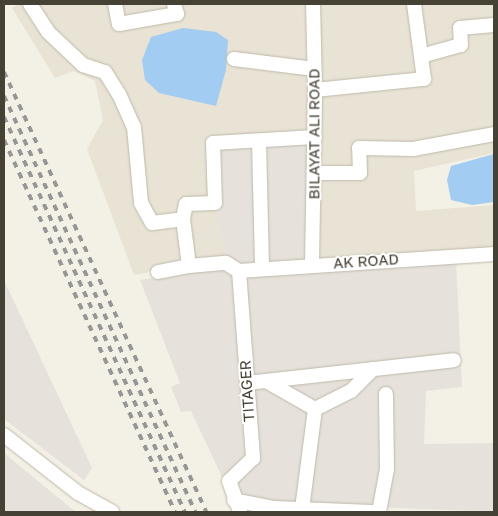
<!DOCTYPE html>
<html>
<head>
<meta charset="utf-8">
<style>
  body { margin:0 }
  #map { position:relative; width:498px; height:516px; overflow:hidden; background:#f3f0e6; font-family:"Golos Text",sans-serif }
  div>[style] { position:absolute }
  [style*='--x'] { left:calc(var(--x)*1px); top:calc(var(--y)*1px); width:calc(var(--w)*1px); rotate:calc(var(--a)*1deg) }
  .residential>* { inset:0; background:#e8e3d4 }
  .industrial>* { inset:0; background:#e6e2db }
  .water>* { inset:0; background:#a2ccf1 }
  .roads { filter:drop-shadow(0 0 1px #bfb9a9) drop-shadow(0 0 1px #bfb9a9) }
  .minor>* { height:14px; margin:-7px; padding:0 7px; transform-origin:7px; border-radius:7px; background:#fff }
  .rail>* { height:4px; margin-top:-2px; transform-origin:0; background:repeating-linear-gradient(90deg,#969696 0 6px,transparent 0 12px) }
  span { translate:-50% -50%; white-space:nowrap; text-align:center; line-height:1.15; -webkit-text-stroke:4px #fff; paint-order:stroke }
  .street-label { font-size:15px; color:#464135 }
  .frame { position:absolute; inset:0; border:5px solid #464135; pointer-events:none }
</style>
</head>
<body>
<div id="map">
  <div class="residential">
    <div style="clip-path:polygon(18px 4px,307px 4px,311px 132px,212px 195px,226px 258px,134px 275px,87px 149px,103px 120px,95px 81px,74px 71px,55px 78px,12px 8px)"></div>
    <div style="clip-path:polygon(319px 4px,494px 4px,494px 153px,414px 171px,416px 211px,494px 205px,494px 248px,318px 259px)"></div>
  </div>
  <div class="industrial">
    <div style="clip-path:polygon(311px 138px,308px 260px,238px 266px,226px 258px,214px 206px,217px 148px)"></div>
    <div style="clip-path:polygon(456px 261px,462px 387px,426px 391px,424px 444px,494px 443px,494px 512px,276px 503px,241px 496px,238px 481px,259px 462px,245px 273px)"></div>
    <div style="clip-path:polygon(222px 267px,233px 273px,249px 456px,222px 477px,191px 411px,181px 412px,171px 387px,180px 383px,140px 280px)"></div>
    <div style="clip-path:polygon(4px 280px,92px 468px,84px 480px,4px 419px)"></div>
    <div style="clip-path:polygon(4px 453px,66px 504px,76px 512px,4px 512px)"></div>
  </div>
  <div class="water">
    <div style="clip-path:polygon(183px 28px,216px 32px,228px 40px,226px 70px,216px 106px,159px 93px,145px 80px,142px 60px,151px 37px)"></div>
    <div style="clip-path:polygon(494px 154px,494px 202px,472px 205px,451px 200px,447px 180px,451px 166px)"></div>
  </div>
  <div class="roads">
    <div class="minor">
      <div style="--x:30;--y:4;--w:33;--a:57"></div>
      <div style="--x:48;--y:32;--w:48;--a:43.3"></div>
      <div style="--x:83;--y:65;--w:23;--a:18"></div>
      <div style="--x:105;--y:72;--w:26;--a:58"></div>
      <div style="--x:119;--y:94;--w:36;--a:66"></div>
      <div style="--x:134;--y:127;--w:76;--a:84.7"></div>
      <div style="--x:141;--y:203;--w:23;--a:61"></div>
      <div style="--x:152;--y:223;--w:31;--a:-7"></div>
      <div style="--x:183;--y:219;--w:47;--a:82.7"></div>
      <div style="--x:189;--y:266;--w:37;--a:-5"></div>
      <div style="--x:226;--y:263;--w:15;--a:32"></div>
      <div style="--x:115;--y:4;--w:20;--a:79"></div>
      <div style="--x:119;--y:24;--w:59;--a:-9.8"></div>
      <div style="--x:177;--y:14;--w:10;--a:-107"></div>
      <div style="--x:421;--y:56;--w:41;--a:-15.4"></div>
      <div style="--x:461;--y:45;--w:17;--a:-93"></div>
      <div style="--x:460;--y:28;--w:34;--a:-5"></div>
      <div style="--x:234;--y:59;--w:81;--a:7.1"></div>
      <div style="--x:315;--y:90;--w:110;--a:-5.8"></div>
      <div style="--x:424;--y:79;--w:76;--a:-97.6"></div>
      <div style="--x:259;--y:142;--w:127;--a:88.6"></div>
      <div style="--x:314;--y:173;--w:46;--a:0"></div>
      <div style="--x:360;--y:173;--w:25;--a:-92"></div>
      <div style="--x:359;--y:148;--w:54;--a:1.1"></div>
      <div style="--x:413;--y:149;--w:82;--a:-10.5"></div>
      <div style="--x:183;--y:219;--w:15;--a:-79"></div>
      <div style="--x:186;--y:204;--w:29;--a:-2"></div>
      <div style="--x:215;--y:203;--w:60;--a:-91.9"></div>
      <div style="--x:213;--y:143;--w:102;--a:-3.4"></div>
      <div style="--x:312;--y:264;--w:174;--a:-89"></div>
      <div style="--x:315;--y:90;--w:86;--a:-91.3"></div>
      <div style="--x:239;--y:271;--w:256;--a:-3.8"></div>
      <div style="--x:239;--y:271;--w:188;--a:85.7"></div>
      <div style="--x:253;--y:458;--w:33;--a:136"></div>
      <div style="--x:229;--y:481;--w:33;--a:70"></div>
      <div style="--x:158;--y:272;--w:32;--a:-11"></div>
      <div style="--x:266;--y:381;--w:56;--a:29.7"></div>
      <div style="--x:247;--y:383;--w:208;--a:-6.3"></div>
      <div style="--x:4;--y:435;--w:94;--a:38.1"></div>
      <div style="--x:78;--y:493;--w:39;--a:29"></div>
      <div style="--x:234;--y:500;--w:41;--a:11.3"></div>
      <div style="--x:274;--y:508;--w:98;--a:2.3"></div>
      <div style="--x:302;--y:509;--w:101;--a:-82.6"></div>
      <div style="--x:315;--y:409;--w:40;--a:-26.6"></div>
      <div style="--x:351;--y:391;--w:31;--a:-45"></div>
      <div style="--x:379;--y:512;--w:44;--a:-79.5"></div>
      <div style="--x:387;--y:469;--w:75;--a:-90.8"></div>
    </div>
  </div>
  <div class="rail">
    <div style="--x:4;--y:72;--w:484;--a:65.3"></div>
    <div style="--x:4;--y:96;--w:458;--a:65.3"></div>
    <div style="--x:4;--y:117;--w:434;--a:65.4"></div>
    <div style="--x:4;--y:140;--w:409;--a:65.3"></div>
  </div>
  <div class="street-label">
    <span style="left:314px;top:134px;rotate:-90deg">BILAYAT ALI ROAD</span>
    <span style="left:366px;top:261px;rotate:-4deg">AK ROAD</span>
    <span style="left:247px;top:391px;rotate:-94deg">TITAGER</span>
  </div>
  <div class="frame"></div>
</div>
</body>
</html>
